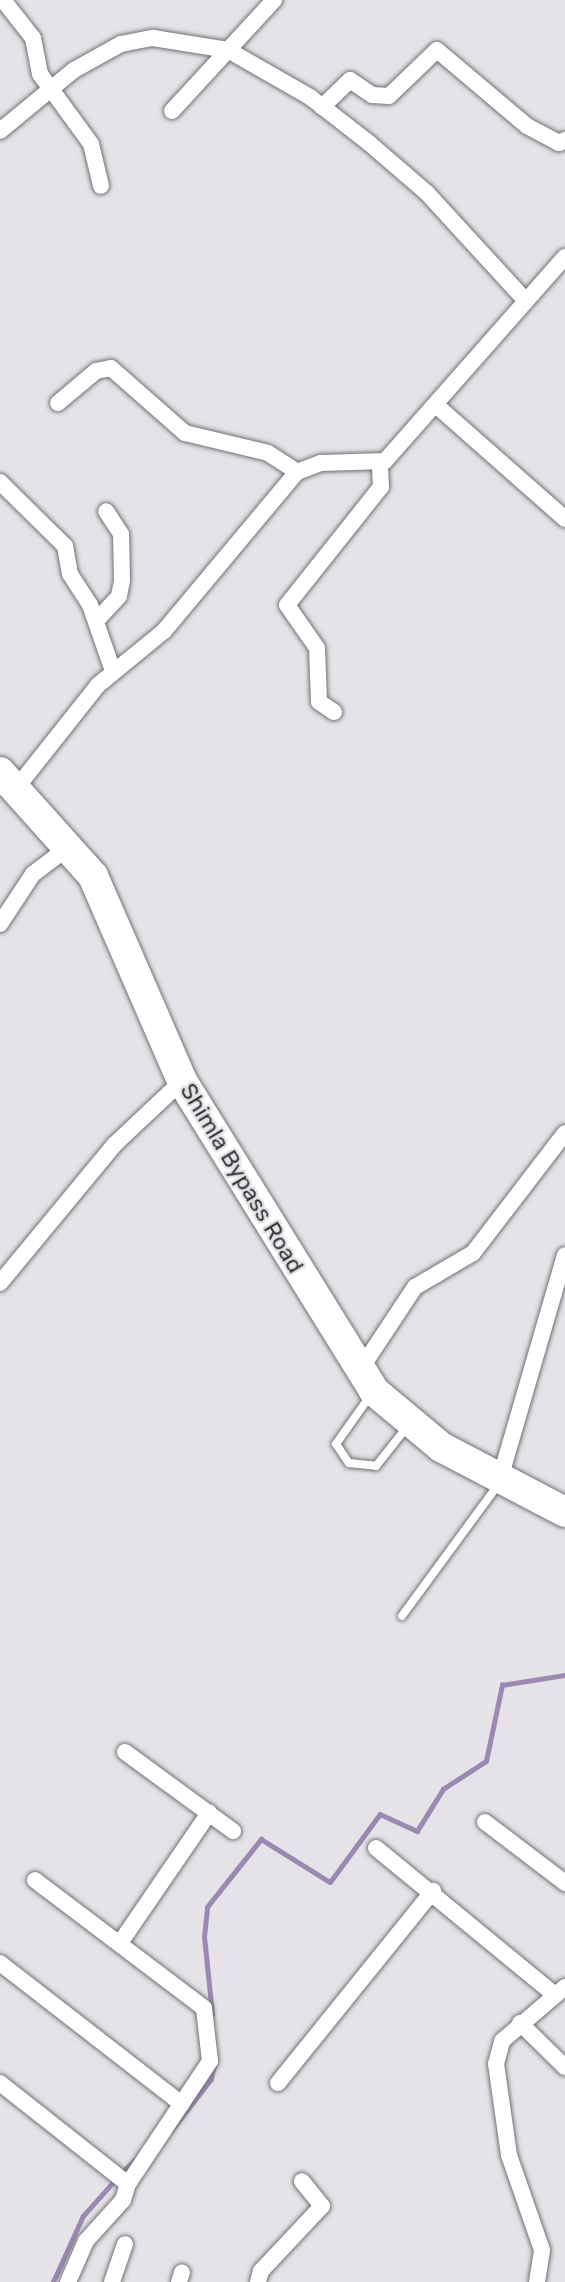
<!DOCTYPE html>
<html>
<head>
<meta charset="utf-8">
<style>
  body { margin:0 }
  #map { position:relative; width:565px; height:2282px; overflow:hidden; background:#e5e3e8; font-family:Rubik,sans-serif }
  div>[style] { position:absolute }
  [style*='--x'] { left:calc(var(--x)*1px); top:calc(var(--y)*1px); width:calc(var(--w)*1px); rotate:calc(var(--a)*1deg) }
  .stream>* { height:4.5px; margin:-2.25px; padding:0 2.25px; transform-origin:2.25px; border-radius:2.25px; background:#9b89b2 }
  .roads { filter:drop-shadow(0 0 2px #737175) drop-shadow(0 0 2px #737175) }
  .lane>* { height:8px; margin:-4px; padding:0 4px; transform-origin:4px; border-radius:4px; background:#fff }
  .street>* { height:16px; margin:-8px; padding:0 8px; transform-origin:8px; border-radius:8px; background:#fff }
  .highway>* { height:30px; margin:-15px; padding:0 15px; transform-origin:15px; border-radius:15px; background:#fff }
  span { translate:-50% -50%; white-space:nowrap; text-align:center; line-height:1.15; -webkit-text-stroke:5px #e5e3e8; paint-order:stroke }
  .street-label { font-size:23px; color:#363537 }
</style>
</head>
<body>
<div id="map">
  <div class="stream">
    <div style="--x:212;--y:2014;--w:77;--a:-95.9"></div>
    <div style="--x:204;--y:1937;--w:30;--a:-84"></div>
    <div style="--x:207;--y:1907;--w:87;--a:-51.5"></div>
    <div style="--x:261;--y:1839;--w:81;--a:31.9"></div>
    <div style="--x:330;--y:1882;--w:84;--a:-53.7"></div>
    <div style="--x:380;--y:1814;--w:41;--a:24.7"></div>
    <div style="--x:417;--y:1831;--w:49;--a:-58.2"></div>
    <div style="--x:443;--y:1789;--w:51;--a:-33.1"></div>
    <div style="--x:486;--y:1761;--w:78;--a:-78.1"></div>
    <div style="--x:502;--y:1685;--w:64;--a:-9"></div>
    <div style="--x:170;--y:2132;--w:67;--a:-52.3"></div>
    <div style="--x:211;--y:2079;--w:14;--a:-78"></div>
    <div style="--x:121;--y:2173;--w:23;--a:-43"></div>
    <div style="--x:53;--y:2282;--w:72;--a:-65.6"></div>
    <div style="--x:83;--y:2216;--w:50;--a:-48.3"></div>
  </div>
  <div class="roads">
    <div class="lane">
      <div style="--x:370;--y:1396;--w:59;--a:125.3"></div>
      <div style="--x:336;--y:1444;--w:23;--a:56"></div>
      <div style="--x:349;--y:1463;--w:27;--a:6"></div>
      <div style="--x:376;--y:1466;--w:50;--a:-51.5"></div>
      <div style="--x:402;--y:1616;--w:162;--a:-53.8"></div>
    </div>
    <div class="street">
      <div style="--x:3;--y:0;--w:48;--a:51.7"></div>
      <div style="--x:33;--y:38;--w:37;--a:79"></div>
      <div style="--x:40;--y:74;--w:87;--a:53.9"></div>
      <div style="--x:91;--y:144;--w:43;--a:76.6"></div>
      <div style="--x:322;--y:107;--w:39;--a:-44"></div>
      <div style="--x:350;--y:80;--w:27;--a:34"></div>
      <div style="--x:372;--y:95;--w:17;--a:3"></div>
      <div style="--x:389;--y:96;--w:66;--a:-43.8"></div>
      <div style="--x:437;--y:50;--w:118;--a:40.2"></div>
      <div style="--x:527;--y:126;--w:36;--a:28"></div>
      <div style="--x:559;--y:143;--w:7;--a:-27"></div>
      <div style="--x:172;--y:111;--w:151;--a:-47.4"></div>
      <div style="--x:0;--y:131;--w:96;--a:-39.5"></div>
      <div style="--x:74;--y:70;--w:54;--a:-29"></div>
      <div style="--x:121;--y:44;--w:33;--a:-11"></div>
      <div style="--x:153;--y:38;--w:76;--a:9.1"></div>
      <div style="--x:228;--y:50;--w:95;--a:29.8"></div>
      <div style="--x:310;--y:97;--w:75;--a:37.9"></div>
      <div style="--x:369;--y:143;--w:77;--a:40.8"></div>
      <div style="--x:427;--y:193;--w:144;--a:47.5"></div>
      <div style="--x:58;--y:403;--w:50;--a:-40.1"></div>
      <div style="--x:96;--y:371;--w:15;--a:-11"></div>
      <div style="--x:111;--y:368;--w:98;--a:41.3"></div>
      <div style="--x:185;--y:433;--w:85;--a:13.5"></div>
      <div style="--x:268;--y:453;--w:35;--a:33"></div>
      <div style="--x:437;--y:406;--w:171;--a:41.4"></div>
      <div style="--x:0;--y:482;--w:91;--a:44.6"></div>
      <div style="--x:65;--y:546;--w:28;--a:80"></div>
      <div style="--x:70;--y:574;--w:37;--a:57"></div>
      <div style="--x:90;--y:605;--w:70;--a:70.8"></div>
      <div style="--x:96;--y:621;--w:34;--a:-47"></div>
      <div style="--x:119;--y:596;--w:16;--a:-79"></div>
      <div style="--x:122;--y:580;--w:46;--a:-91.2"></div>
      <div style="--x:121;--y:534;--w:27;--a:-123"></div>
      <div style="--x:334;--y:712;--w:18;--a:-146"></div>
      <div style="--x:319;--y:702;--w:54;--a:-92.1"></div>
      <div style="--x:317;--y:648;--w:52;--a:-124.9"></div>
      <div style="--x:287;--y:605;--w:151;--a:-51.5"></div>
      <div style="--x:381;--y:487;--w:22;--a:-93"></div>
      <div style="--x:18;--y:786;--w:129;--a:-51.6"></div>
      <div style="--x:98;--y:685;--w:85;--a:-39.3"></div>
      <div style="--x:164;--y:631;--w:207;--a:-50.1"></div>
      <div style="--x:297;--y:472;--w:26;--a:-21"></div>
      <div style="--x:321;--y:463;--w:64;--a:-1.8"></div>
      <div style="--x:385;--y:461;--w:272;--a:-48.6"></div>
      <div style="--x:0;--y:924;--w:60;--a:-56.6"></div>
      <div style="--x:33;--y:874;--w:46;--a:-37.1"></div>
      <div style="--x:0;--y:1283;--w:179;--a:-50.4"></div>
      <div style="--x:114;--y:1145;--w:93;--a:-43.3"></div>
      <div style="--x:360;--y:1370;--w:100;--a:-56.5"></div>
      <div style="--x:415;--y:1287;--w:67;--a:-30.4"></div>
      <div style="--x:473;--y:1253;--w:151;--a:-52.5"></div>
      <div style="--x:499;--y:1482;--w:236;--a:-73.8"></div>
      <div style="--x:125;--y:1752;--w:134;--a:36.2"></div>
      <div style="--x:485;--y:1822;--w:101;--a:37.3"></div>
      <div style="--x:376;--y:1848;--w:232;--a:39.4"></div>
      <div style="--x:120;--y:1943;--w:158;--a:-55.6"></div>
      <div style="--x:0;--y:1963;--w:230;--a:37.8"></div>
      <div style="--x:520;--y:2023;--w:63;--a:44.4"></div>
      <div style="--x:0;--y:2083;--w:163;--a:38.3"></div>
      <div style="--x:128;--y:2184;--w:148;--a:-56.3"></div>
      <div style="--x:210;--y:2061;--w:53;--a:-96.5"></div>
      <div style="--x:204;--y:2008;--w:212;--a:-142.9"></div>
      <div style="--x:278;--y:2083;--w:247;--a:-51.1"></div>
      <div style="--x:68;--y:2282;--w:45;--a:-66.3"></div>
      <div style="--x:86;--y:2241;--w:55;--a:-47.9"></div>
      <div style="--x:123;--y:2200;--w:17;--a:-73"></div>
      <div style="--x:112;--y:2282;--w:40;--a:-71.1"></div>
      <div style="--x:179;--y:2282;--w:10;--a:-73"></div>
      <div style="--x:258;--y:2282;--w:11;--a:-75"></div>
      <div style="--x:261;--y:2271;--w:89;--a:-46.8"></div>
      <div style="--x:322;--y:2206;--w:32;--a:-129"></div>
      <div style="--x:537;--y:2282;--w:32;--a:-81"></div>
      <div style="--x:542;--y:2250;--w:101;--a:-109.2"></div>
      <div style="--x:509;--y:2155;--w:92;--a:-98.1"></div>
      <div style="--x:496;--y:2064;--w:24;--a:-75"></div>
      <div style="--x:502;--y:2041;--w:83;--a:-40.6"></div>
    </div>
    <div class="highway">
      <div style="--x:0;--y:772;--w:140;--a:48.2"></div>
      <div style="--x:93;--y:876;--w:223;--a:66.5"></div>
      <div style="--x:182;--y:1081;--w:365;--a:58.2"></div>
      <div style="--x:374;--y:1391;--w:87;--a:39.9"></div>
      <div style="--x:441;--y:1447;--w:140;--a:27.7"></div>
    </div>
  </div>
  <div class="street-label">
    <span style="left:242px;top:1178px;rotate:59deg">Shimla Bypass Road</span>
  </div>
</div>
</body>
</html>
